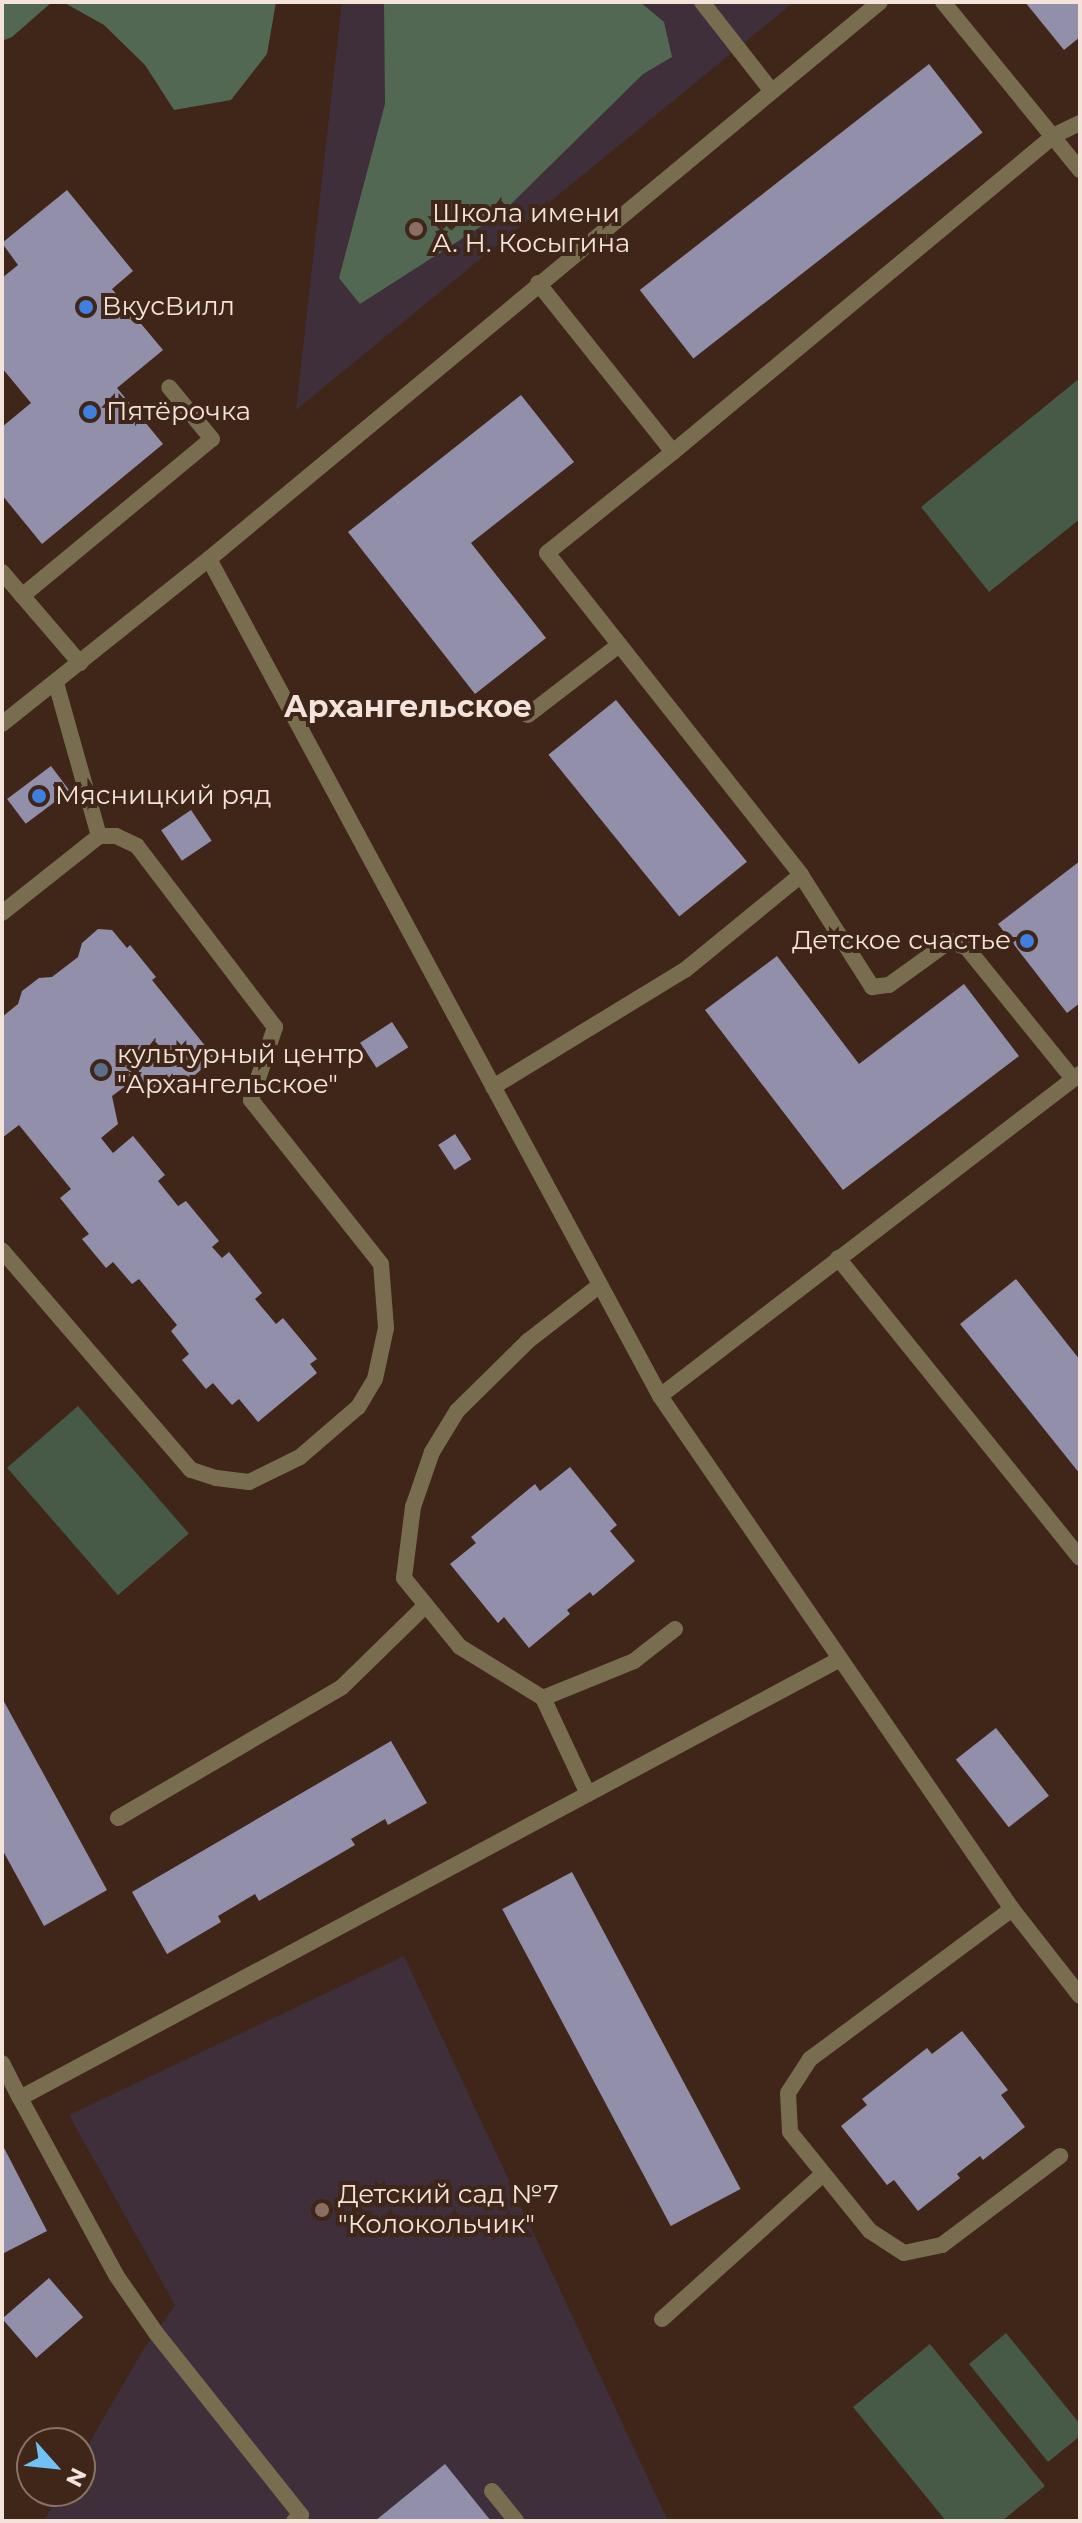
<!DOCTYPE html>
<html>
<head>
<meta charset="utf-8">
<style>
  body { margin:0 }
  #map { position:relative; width:1082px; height:2523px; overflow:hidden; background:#3f2619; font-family:Montserrat,sans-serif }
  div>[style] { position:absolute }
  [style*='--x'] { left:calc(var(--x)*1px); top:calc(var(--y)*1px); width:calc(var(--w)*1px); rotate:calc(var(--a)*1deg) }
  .education>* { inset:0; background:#3e2f3b }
  .green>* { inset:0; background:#465a47; transform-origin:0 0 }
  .forest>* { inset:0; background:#526853 }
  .building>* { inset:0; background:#928fab; transform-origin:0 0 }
  .service>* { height:16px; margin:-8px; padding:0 8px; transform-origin:8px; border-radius:8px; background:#796d50 }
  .minor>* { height:16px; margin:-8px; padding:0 8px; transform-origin:8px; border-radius:8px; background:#796d50 }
  .tertiary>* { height:16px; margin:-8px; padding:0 8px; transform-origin:8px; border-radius:8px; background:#796d50 }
  .dots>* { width:22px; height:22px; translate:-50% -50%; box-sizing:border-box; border:4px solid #3f2619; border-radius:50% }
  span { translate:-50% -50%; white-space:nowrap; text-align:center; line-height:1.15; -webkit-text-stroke:8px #3f2619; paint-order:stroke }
  .poi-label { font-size:26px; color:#f4e3da }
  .left { translate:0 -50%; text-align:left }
  .right { translate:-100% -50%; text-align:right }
  .quarter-label { font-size:30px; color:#f4e3da; font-weight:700 }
  .frame { position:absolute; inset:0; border:4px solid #f4e3da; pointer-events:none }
  .north { position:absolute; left:16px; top:2427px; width:80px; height:80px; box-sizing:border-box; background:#3f2619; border:2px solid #877266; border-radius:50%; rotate:117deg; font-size:22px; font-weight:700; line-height:32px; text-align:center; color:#f4e3da }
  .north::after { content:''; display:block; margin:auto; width:28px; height:36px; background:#70c1f4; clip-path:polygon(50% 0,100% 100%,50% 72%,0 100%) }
</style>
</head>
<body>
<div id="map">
  <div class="education">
    <div style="clip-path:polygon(342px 2px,794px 2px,296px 410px)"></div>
    <div style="clip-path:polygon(404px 1956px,668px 2521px,44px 2521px,61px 2491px,80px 2491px,80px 2459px,143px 2350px,175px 2305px,69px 2115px)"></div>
  </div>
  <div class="green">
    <div style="clip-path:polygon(1080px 378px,1080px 519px,989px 592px,921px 507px)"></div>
    <div style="left:78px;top:1406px;width:169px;height:94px;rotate:49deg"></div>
    <div style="clip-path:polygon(1006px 2333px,1080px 2424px,1080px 2436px,1048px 2462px,969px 2364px)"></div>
    <div style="clip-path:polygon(930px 2344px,1045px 2486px,1002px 2521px,946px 2521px,853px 2407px)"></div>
  </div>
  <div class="forest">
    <div style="clip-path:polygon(2px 2px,52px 2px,12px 37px,2px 41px)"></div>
    <div style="clip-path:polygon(63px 2px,276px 2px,267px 54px,231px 100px,174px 110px,145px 65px,104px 25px)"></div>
    <div style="clip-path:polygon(384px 2px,640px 2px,664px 22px,672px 57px,643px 74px,502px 213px,360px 304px,339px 278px,385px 104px)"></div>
  </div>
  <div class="building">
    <div style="clip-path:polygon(1025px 2px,1080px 2px,1080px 37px,1064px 50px)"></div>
    <div style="left:929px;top:64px;width:87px;height:367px;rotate:52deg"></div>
    <div style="clip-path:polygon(67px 190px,133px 271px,112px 289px,163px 350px,117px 388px,163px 444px,42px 544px,2px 495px,2px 427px,31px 403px,2px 368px,2px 278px,18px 265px,2px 243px)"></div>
    <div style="clip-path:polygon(521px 395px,574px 462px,471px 543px,546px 638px,475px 694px,348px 532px)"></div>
    <div style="left:616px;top:700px;width:208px;height:87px;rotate:51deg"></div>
    <div style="left:51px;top:766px;width:31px;height:55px;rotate:53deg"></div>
    <div style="left:191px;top:810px;width:37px;height:36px;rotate:56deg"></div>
    <div style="clip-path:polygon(1080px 861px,1080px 1003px,1067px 1013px,998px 924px)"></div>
    <div style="clip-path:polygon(98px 929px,112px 930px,127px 948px,130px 945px,156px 977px,152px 980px,215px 1058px,177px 1090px,170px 1082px,153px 1096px,127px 1085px,112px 1096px,118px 1124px,101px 1138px,113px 1153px,133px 1136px,165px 1175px,158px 1181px,178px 1206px,186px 1201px,219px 1241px,212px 1247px,222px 1258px,229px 1252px,262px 1293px,255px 1299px,276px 1324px,283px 1318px,317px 1359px,310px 1364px,317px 1373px,258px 1422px,239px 1399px,232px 1405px,213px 1383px,206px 1389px,182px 1360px,189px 1354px,171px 1331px,177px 1325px,139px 1279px,132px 1284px,113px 1262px,106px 1268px,82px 1239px,89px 1234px,60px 1198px,71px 1189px,19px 1125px,2px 1138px,2px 1017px,18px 1004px,22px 991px,39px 978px,52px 977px,78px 957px,82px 943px)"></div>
    <div style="clip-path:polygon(777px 956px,859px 1064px,964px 984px,1019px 1056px,843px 1190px,705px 1010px)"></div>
    <div style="left:392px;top:1022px;width:30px;height:38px;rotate:57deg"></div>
    <div style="left:455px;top:1134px;width:30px;height:20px;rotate:57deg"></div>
    <div style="clip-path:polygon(1016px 1279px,1080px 1360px,1080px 1474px,960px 1324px)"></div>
    <div style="clip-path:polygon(570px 1467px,617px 1525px,610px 1531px,635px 1561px,593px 1596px,590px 1592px,567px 1610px,570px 1614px,529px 1648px,504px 1617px,498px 1623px,450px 1564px,476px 1543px,471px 1537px,535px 1484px,540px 1491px)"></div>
    <div style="clip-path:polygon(2px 1698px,107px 1890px,44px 1926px,2px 1849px)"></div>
    <div style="left:996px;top:1728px;width:86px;height:51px;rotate:52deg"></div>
    <div style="clip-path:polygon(391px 1741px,427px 1803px,388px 1825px,385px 1819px,351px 1839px,355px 1845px,259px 1901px,255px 1894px,218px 1916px,221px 1922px,167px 1954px,132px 1892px)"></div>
    <div style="left:572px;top:1872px;width:359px;height:79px;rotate:62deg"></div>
    <div style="clip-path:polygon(962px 2031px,1008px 2090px,1001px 2095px,1025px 2127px,983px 2160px,980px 2156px,957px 2174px,960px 2178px,918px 2211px,894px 2180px,887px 2185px,841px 2126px,867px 2105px,862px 2099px,927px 2048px,932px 2054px)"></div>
    <div style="clip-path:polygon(2px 2144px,47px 2231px,2px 2254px)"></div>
    <div style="left:49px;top:2278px;width:52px;height:62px;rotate:49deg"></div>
    <div style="clip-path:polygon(445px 2464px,491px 2521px,375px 2521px)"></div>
  </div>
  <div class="service">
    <div style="--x:702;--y:2;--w:110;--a:52"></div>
    <div style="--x:943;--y:2;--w:217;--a:50.8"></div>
    <div style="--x:538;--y:283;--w:216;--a:51.4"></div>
    <div style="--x:673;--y:452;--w:161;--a:141.3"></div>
    <div style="--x:547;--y:553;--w:410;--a:51.7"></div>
    <div style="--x:801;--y:875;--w:133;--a:57.6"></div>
    <div style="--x:872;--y:987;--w:17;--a:-7"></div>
    <div style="--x:889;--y:985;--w:75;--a:-35.8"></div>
    <div style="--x:950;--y:941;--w:18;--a:22"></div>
    <div style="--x:967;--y:948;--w:169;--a:51"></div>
    <div style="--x:673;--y:452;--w:494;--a:-39.7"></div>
    <div style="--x:1053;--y:136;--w:30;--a:-26"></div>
    <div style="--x:2;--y:572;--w:120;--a:49.4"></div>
    <div style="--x:22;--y:596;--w:246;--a:-39.6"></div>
    <div style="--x:212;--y:439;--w:67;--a:-129.6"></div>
    <div style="--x:56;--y:683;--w:159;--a:74.3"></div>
    <div style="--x:528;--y:715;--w:115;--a:-37.6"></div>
    <div style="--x:2;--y:913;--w:124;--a:-38.4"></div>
    <div style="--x:99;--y:836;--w:17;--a:0"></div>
    <div style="--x:116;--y:836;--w:23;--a:25"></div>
    <div style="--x:137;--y:846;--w:228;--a:52.7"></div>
    <div style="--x:275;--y:1027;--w:77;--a:108.2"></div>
    <div style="--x:251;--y:1100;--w:209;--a:51.6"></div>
    <div style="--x:381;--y:1264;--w:64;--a:85.5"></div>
    <div style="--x:386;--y:1328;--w:52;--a:102.2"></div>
    <div style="--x:375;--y:1379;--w:33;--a:121"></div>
    <div style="--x:358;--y:1407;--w:77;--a:139.2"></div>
    <div style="--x:300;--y:1457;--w:57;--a:153.9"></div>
    <div style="--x:249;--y:1482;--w:33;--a:-173"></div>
    <div style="--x:216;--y:1478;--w:26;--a:-162"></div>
    <div style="--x:191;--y:1470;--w:290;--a:-130.7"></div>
    <div style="--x:493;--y:1087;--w:225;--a:-31.4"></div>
    <div style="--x:685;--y:970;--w:150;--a:-39.3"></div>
    <div style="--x:838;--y:1258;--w:385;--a:51.1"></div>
    <div style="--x:660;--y:1396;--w:529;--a:-37.48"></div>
    <div style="--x:543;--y:1698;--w:98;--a:-22.1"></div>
    <div style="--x:634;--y:1661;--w:52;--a:-38"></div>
    <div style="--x:588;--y:1794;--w:106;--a:-115.1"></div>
    <div style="--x:543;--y:1698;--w:97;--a:-148.4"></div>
    <div style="--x:460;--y:1647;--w:89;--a:-129.1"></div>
    <div style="--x:404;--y:1578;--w:72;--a:-82.8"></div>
    <div style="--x:413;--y:1507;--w:58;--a:-70.9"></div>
    <div style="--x:432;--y:1452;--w:48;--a:-58.6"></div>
    <div style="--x:457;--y:1411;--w:100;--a:-44.6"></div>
    <div style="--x:528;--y:1341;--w:91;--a:-37.9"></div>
    <div style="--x:118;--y:1818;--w:259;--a:-30.3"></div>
    <div style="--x:342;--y:1687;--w:117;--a:-44.3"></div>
    <div style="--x:1012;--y:1909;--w:252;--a:143.4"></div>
    <div style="--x:810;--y:2059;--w:40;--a:122.9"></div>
    <div style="--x:788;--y:2093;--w:39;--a:87"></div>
    <div style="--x:790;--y:2132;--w:127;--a:51.1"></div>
    <div style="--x:870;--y:2231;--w:40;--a:32.9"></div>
    <div style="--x:904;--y:2253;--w:39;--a:-12"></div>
    <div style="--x:942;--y:2245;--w:148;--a:-37"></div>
    <div style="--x:2;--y:2063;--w:39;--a:63"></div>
    <div style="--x:20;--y:2098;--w:930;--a:-28.16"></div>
    <div style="--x:20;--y:2098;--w:201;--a:61.5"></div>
    <div style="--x:116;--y:2275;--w:70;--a:55.4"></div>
    <div style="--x:156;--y:2333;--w:233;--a:51.5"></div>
    <div style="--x:301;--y:2515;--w:9;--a:139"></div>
    <div style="--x:662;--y:2319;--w:217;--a:-42"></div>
    <div style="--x:492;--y:2491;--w:38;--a:51"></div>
  </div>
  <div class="minor">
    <div style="--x:209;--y:559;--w:951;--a:61.68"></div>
    <div style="--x:660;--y:1396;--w:622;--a:55.54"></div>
    <div style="--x:1012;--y:1909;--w:110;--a:52"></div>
  </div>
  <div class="tertiary">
    <div style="--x:2;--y:724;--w:265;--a:-38.6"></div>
    <div style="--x:209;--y:559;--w:872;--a:-39.7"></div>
  </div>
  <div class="dots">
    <div style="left:416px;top:229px;background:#8d6e63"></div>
    <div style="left:86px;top:307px;background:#3f7fe0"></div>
    <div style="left:90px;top:412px;background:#3f7fe0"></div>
    <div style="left:39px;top:796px;background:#3f7fe0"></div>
    <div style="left:1027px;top:941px;background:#3f7fe0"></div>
    <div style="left:101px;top:1070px;background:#5c6f8a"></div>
    <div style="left:322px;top:2210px;background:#8d6e63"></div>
  </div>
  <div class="poi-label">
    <span class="left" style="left:432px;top:229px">Школа имени<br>А. Н. Косыгина</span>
    <span class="left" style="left:102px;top:307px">ВкусВилл</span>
    <span class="left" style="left:106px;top:412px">Пятёрочка</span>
    <span class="left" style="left:55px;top:796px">Мясницкий ряд</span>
    <span class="right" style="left:1011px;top:941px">Детское счастье</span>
    <span class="left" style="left:117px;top:1070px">культурный центр<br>"Архангельское"</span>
    <span class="left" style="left:338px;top:2210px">Детский сад №7<br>"Колокольчик"</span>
  </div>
  <div class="quarter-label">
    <span style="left:408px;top:707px">Архангельское</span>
  </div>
  <div class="frame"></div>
  <div class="north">N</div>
</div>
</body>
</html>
